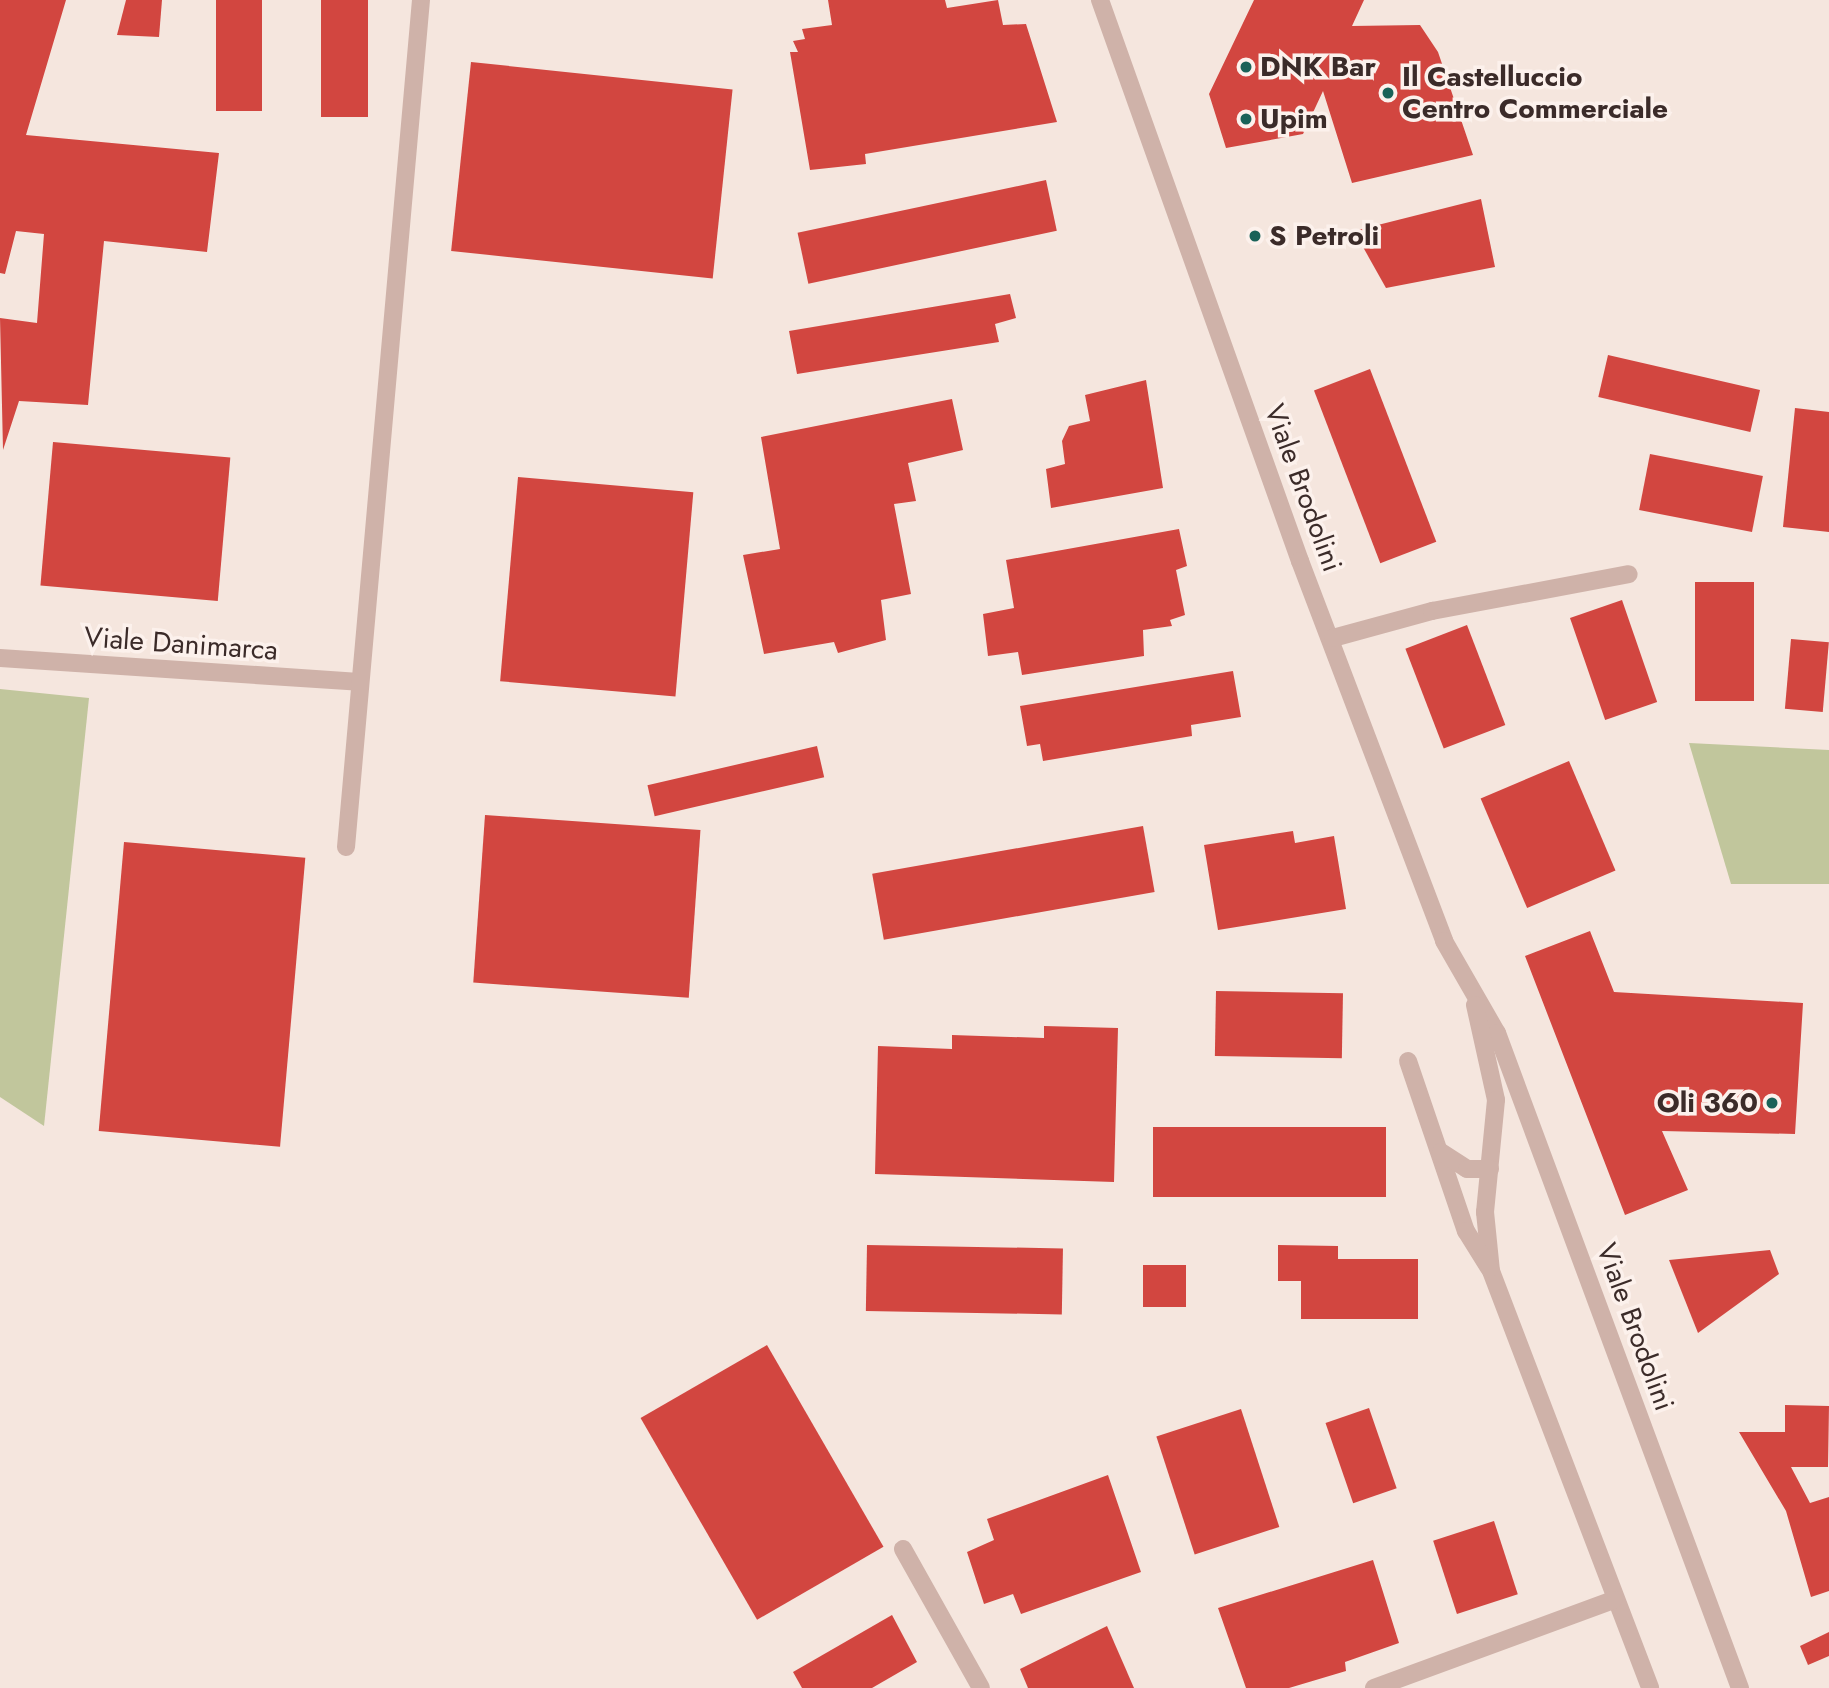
<!DOCTYPE html>
<html>
<head>
<meta charset="utf-8">
<style>
  body { margin:0 }
  #map { position:relative; width:1829px; height:1688px; overflow:hidden; background:#f5e6de; font-family:Jost,sans-serif }
  div>[style] { position:absolute }
  [style*='--x'] { left:calc(var(--x)*1px); top:calc(var(--y)*1px); width:calc(var(--w)*1px); rotate:calc(var(--a)*1deg) }
  .green>* { inset:0; background:#c1c69c }
  .building>* { inset:0; background:#d24640; transform-origin:0 0 }
  .minor>* { height:18px; margin:-9px; padding:0 9px; transform-origin:9px; border-radius:9px; background:#cfb2a9 }
  .dots>* { width:19px; height:19px; translate:-50% -50%; box-sizing:border-box; border:4px solid #fcf1ec; border-radius:50% }
  span { translate:-50% -50%; white-space:nowrap; text-align:center; line-height:1.15; -webkit-text-stroke:7px #fcf1ec; paint-order:stroke }
  .poi-label { font-size:28px; color:#3b2b29; font-weight:700 }
  .left { translate:0 -50%; text-align:left }
  .right { translate:-100% -50%; text-align:right }
  .street-label { font-size:28px; color:#3b2b29 }
</style>
</head>
<body>
<div id="map">
  <div class="green">
    <div style="clip-path:polygon(0 689px,89px 698px,44px 1126px,0 1097px)"></div>
    <div style="clip-path:polygon(1689px 743px,1829px 750px,1829px 884px,1731px 884px)"></div>
  </div>
  <div class="building">
    <div style="clip-path:polygon(0 0,66px 0,26px 135px,219px 153px,207px 252px,104px 241px,88px 405px,19px 401px,3px 450px,0 318px,37px 323px,44px 234px,16px 231px,5px 274px,0 273px)"></div>
    <div style="clip-path:polygon(126px 0,162px 0,159px 37px,117px 35px)"></div>
    <div style="left:216px;top:0;width:46px;height:111px"></div>
    <div style="left:321px;top:0;width:47px;height:117px"></div>
    <div style="clip-path:polygon(828px 0,945px 0,947px 8px,998px 0,1003px 25px,1026px 24px,1057px 122px,865px 154px,866px 164px,810px 170px,790px 52px,798px 52px,793px 41px,805px 39px,802px 29px,832px 25px)"></div>
    <div style="clip-path:polygon(1254px 0,1364px 0,1352px 26px,1420px 25px,1438px 52px,1473px 155px,1352px 183px,1323px 91px,1303px 134px,1226px 148px,1209px 94px)"></div>
    <div style="left:471px;top:62px;width:263px;height:190px;rotate:6deg"></div>
    <div style="left:1046px;top:180px;width:52px;height:254px;rotate:78deg"></div>
    <div style="clip-path:polygon(1481px 199px,1495px 267px,1386px 288px,1354px 231px)"></div>
    <div style="clip-path:polygon(1010px 294px,1016px 318px,995px 324px,999px 342px,797px 374px,789px 331px)"></div>
    <div style="left:1608px;top:355px;width:156px;height:43px;rotate:13deg"></div>
    <div style="left:1370px;top:369px;width:185px;height:60px;rotate:69deg"></div>
    <div style="clip-path:polygon(1146px 380px,1163px 488px,1051px 508px,1046px 469px,1065px 464px,1062px 441px,1069px 426px,1090px 421px,1085px 395px)"></div>
    <div style="clip-path:polygon(952px 399px,963px 450px,908px 463px,916px 501px,894px 504px,911px 594px,881px 600px,886px 640px,838px 653px,834px 642px,764px 654px,743px 555px,780px 549px,761px 437px)"></div>
    <div style="clip-path:polygon(1795px 408px,1829px 412px,1829px 532px,1783px 527px)"></div>
    <div style="left:53px;top:442px;width:178px;height:144px;rotate:5deg"></div>
    <div style="left:1650px;top:454px;width:115px;height:57px;rotate:11deg"></div>
    <div style="left:518px;top:477px;width:176px;height:205px;rotate:5deg"></div>
    <div style="clip-path:polygon(1179px 529px,1187px 566px,1176px 570px,1185px 615px,1170px 620px,1172px 626px,1143px 630px,1144px 656px,1022px 675px,1018px 652px,988px 656px,983px 614px,1014px 608px,1006px 560px)"></div>
    <div style="left:1695px;top:582px;width:59px;height:119px"></div>
    <div style="left:1622px;top:600px;width:108px;height:55px;rotate:71deg"></div>
    <div style="left:1467px;top:625px;width:107px;height:66px;rotate:69deg"></div>
    <div style="left:1791px;top:639px;width:38px;height:70px;rotate:5deg"></div>
    <div style="clip-path:polygon(1233px 671px,1241px 717px,1191px 725px,1192px 736px,1043px 761px,1040px 744px,1027px 746px,1020px 706px)"></div>
    <div style="left:817px;top:746px;width:32px;height:174px;rotate:77deg"></div>
    <div style="left:1569px;top:761px;width:119px;height:96px;rotate:67deg"></div>
    <div style="left:485px;top:815px;width:216px;height:168px;rotate:4deg"></div>
    <div style="left:1143px;top:826px;width:67px;height:275px;rotate:80deg"></div>
    <div style="clip-path:polygon(1293px 831px,1295px 843px,1334px 836px,1346px 909px,1218px 930px,1204px 845px)"></div>
    <div style="left:124px;top:842px;width:182px;height:290px;rotate:5deg"></div>
    <div style="clip-path:polygon(1590px 931px,1614px 992px,1803px 1003px,1795px 1134px,1662px 1131px,1688px 1190px,1625px 1215px,1525px 956px)"></div>
    <div style="left:1216px;top:991px;width:127px;height:65px;rotate:1deg"></div>
    <div style="clip-path:polygon(1044px 1026px,1118px 1028px,1114px 1182px,875px 1174px,878px 1046px,952px 1049px,952px 1035px,1044px 1038px)"></div>
    <div style="left:1386px;top:1127px;width:70px;height:233px;rotate:90deg"></div>
    <div style="left:867px;top:1245px;width:196px;height:66px;rotate:1deg"></div>
    <div style="clip-path:polygon(1278px 1245px,1338px 1246px,1338px 1259px,1418px 1259px,1418px 1319px,1301px 1319px,1301px 1281px,1278px 1281px)"></div>
    <div style="clip-path:polygon(1770px 1250px,1779px 1274px,1698px 1333px,1669px 1260px)"></div>
    <div style="left:1143px;top:1265px;width:43px;height:42px"></div>
    <div style="left:767px;top:1345px;width:233px;height:146px;rotate:60deg"></div>
    <div style="clip-path:polygon(1785px 1405px,1829px 1406px,1828px 1467px,1791px 1467px,1810px 1503px,1829px 1497px,1829px 1591px,1811px 1597px,1786px 1511px,1739px 1432px,1785px 1432px)"></div>
    <div style="left:1369px;top:1408px;width:85px;height:46px;rotate:71deg"></div>
    <div style="left:1241px;top:1409px;width:124px;height:89px;rotate:72deg"></div>
    <div style="clip-path:polygon(1108px 1475px,1141px 1572px,1021px 1614px,1013px 1594px,984px 1604px,967px 1552px,994px 1540px,987px 1519px)"></div>
    <div style="left:1494px;top:1521px;width:77px;height:64px;rotate:72deg"></div>
    <div style="clip-path:polygon(1373px 1560px,1399px 1643px,1345px 1662px,1346px 1671px,1289px 1688px,1246px 1688px,1218px 1608px)"></div>
    <div style="clip-path:polygon(892px 1615px,917px 1662px,872px 1688px,802px 1688px,793px 1672px)"></div>
    <div style="clip-path:polygon(1107px 1626px,1134px 1688px,1028px 1688px,1020px 1669px)"></div>
    <div style="clip-path:polygon(1829px 1632px,1829px 1656px,1808px 1665px,1800px 1646px)"></div>
  </div>
  <div class="minor">
    <div style="--x:1100;--y:0;--w:596;--a:70.38"></div>
    <div style="--x:1300;--y:561;--w:406;--a:69.2"></div>
    <div style="--x:1444;--y:941;--w:106;--a:60.1"></div>
    <div style="--x:1497;--y:1033;--w:699;--a:69.65"></div>
    <div style="--x:1333;--y:638;--w:103;--a:-15.3"></div>
    <div style="--x:1432;--y:611;--w:200;--a:-10.6"></div>
    <div style="--x:0;--y:658;--w:360;--a:3.8"></div>
    <div style="--x:346;--y:847;--w:850;--a:-84.94"></div>
    <div style="--x:1475;--y:1005;--w:97;--a:77.5"></div>
    <div style="--x:1496;--y:1100;--w:113;--a:95.6"></div>
    <div style="--x:1485;--y:1212;--w:59;--a:84.2"></div>
    <div style="--x:1491;--y:1271;--w:446;--a:69.1"></div>
    <div style="--x:1408;--y:1061;--w:180;--a:71.2"></div>
    <div style="--x:1466;--y:1231;--w:44;--a:58.1"></div>
    <div style="--x:1441;--y:1152;--w:31;--a:33"></div>
    <div style="--x:1467;--y:1169;--w:23;--a:0"></div>
    <div style="--x:903;--y:1549;--w:159;--a:60.7"></div>
    <div style="--x:1374;--y:1688;--w:255;--a:-20.2"></div>
  </div>
  <div class="dots">
    <div style="left:1246px;top:67px;background:#1a6258"></div>
    <div style="left:1388px;top:93px;background:#1a6258"></div>
    <div style="left:1246px;top:119px;background:#1a6258"></div>
    <div style="left:1255px;top:236px;background:#1a6258"></div>
    <div style="left:1772px;top:1103px;background:#1a6258"></div>
  </div>
  <div class="poi-label">
    <span class="left" style="left:1260px;top:67px">DNK Bar</span>
    <span class="left" style="left:1402px;top:93px">Il Castelluccio<br>Centro Commerciale</span>
    <span class="left" style="left:1260px;top:119px">Upim</span>
    <span class="left" style="left:1269px;top:236px">S Petroli</span>
    <span class="right" style="left:1758px;top:1103px">Oli 360</span>
  </div>
  <div class="street-label">
    <span style="left:1303px;top:488px;rotate:70deg">Viale Brodolini</span>
    <span style="left:181px;top:644px;rotate:4deg">Viale Danimarca</span>
    <span style="left:1635px;top:1327px;rotate:70deg">Viale Brodolini</span>
  </div>
</div>
</body>
</html>
